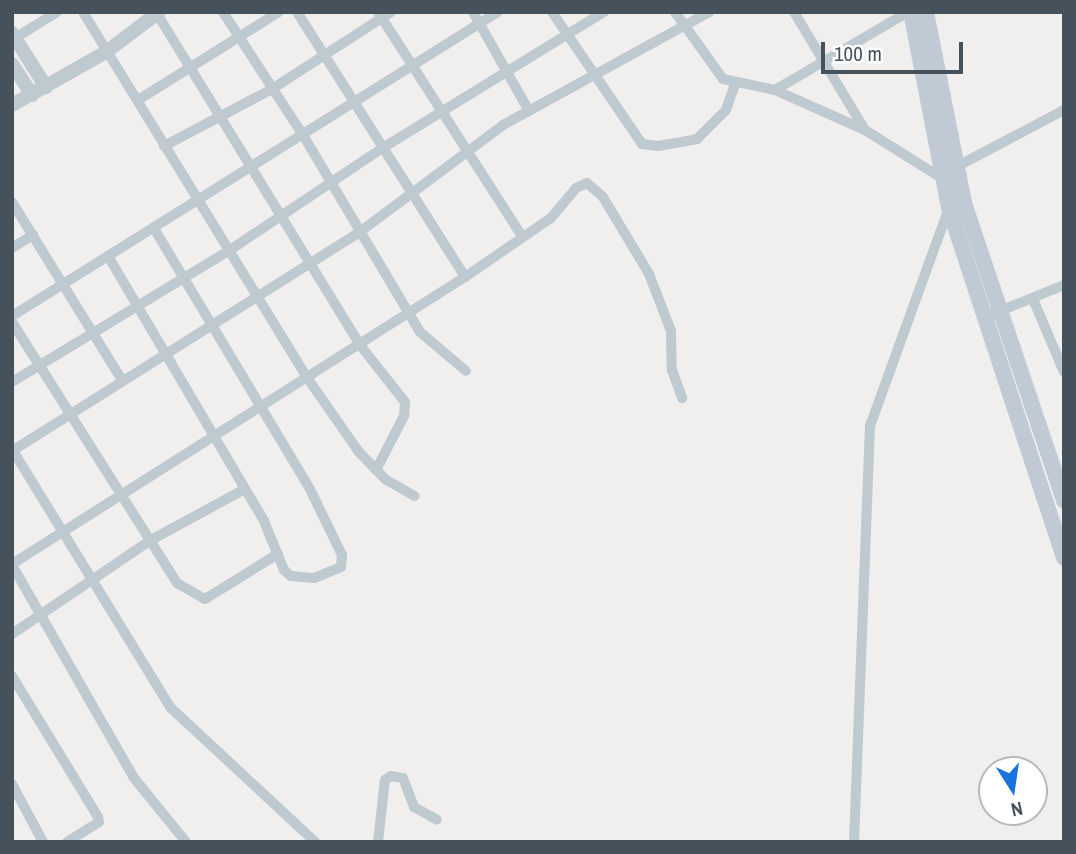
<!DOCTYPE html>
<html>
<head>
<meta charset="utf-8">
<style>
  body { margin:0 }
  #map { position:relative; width:1076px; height:854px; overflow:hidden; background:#f1eeee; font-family:"Archivo Narrow",sans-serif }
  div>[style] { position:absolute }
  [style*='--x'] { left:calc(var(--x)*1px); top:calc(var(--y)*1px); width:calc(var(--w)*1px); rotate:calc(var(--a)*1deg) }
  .minor>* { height:10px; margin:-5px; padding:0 5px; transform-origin:5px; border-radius:5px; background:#bec9d0 }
  .tertiary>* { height:14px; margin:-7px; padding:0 7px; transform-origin:7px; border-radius:7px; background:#bec9d0 }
  .secondary>* { height:16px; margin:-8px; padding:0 8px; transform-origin:8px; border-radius:8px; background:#bfcad5 }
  span { translate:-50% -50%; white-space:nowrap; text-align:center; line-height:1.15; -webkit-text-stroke:7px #fff; paint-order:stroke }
  .frame { position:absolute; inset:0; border:14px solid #46525b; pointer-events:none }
  .north { position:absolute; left:978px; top:756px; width:70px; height:70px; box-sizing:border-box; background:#fff; border:2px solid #b5babd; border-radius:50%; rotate:168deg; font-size:19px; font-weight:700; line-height:28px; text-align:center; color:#46525b }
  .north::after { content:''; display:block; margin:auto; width:24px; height:32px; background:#1a74df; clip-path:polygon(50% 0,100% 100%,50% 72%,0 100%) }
  .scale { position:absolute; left:821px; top:42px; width:142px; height:32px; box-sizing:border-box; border:4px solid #46525b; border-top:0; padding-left:9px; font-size:21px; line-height:24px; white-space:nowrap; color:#46525b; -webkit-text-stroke:5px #fff; paint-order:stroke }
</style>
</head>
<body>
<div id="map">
  <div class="minor">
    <div style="--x:83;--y:12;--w:430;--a:58.5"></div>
    <div style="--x:308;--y:379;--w:89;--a:55.1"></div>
    <div style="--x:359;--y:452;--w:37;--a:46"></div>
    <div style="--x:385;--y:479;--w:34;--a:30"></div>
    <div style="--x:156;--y:12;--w:391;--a:58.5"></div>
    <div style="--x:360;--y:345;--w:73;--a:51.7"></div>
    <div style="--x:405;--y:402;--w:14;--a:94"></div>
    <div style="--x:404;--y:416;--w:61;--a:117.4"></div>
    <div style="--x:223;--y:12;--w:147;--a:57"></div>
    <div style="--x:303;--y:135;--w:229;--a:59.3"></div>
    <div style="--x:420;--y:332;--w:60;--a:40.3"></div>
    <div style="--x:297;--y:12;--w:314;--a:57.6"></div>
    <div style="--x:378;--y:12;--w:265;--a:57.3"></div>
    <div style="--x:473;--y:12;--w:114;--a:60.5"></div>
    <div style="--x:552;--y:12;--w:160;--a:55.7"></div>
    <div style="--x:642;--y:144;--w:16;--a:7"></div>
    <div style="--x:658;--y:146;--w:40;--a:-10"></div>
    <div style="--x:697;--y:139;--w:41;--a:-45"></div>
    <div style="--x:726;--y:110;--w:28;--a:-71"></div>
    <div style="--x:675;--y:12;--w:82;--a:54.4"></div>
    <div style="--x:723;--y:79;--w:53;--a:11.9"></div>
    <div style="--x:775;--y:90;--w:98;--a:24"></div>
    <div style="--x:865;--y:130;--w:89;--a:32.1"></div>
    <div style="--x:794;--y:12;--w:138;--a:59"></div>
    <div style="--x:12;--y:40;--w:53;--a:-31.9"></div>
    <div style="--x:775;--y:90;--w:154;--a:-30.4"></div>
    <div style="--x:138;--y:100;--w:166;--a:-32"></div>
    <div style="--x:164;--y:146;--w:122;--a:-27.8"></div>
    <div style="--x:272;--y:89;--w:142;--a:-32.9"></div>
    <div style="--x:954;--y:168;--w:124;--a:-27.8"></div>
    <div style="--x:12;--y:202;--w:209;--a:58.3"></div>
    <div style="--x:12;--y:248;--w:25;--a:-32"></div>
    <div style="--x:108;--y:256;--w:308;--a:59.5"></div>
    <div style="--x:264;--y:521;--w:53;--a:67.8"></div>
    <div style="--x:284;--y:570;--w:9;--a:41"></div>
    <div style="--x:291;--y:576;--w:23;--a:5"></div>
    <div style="--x:314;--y:578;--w:29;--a:-22"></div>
    <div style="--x:341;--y:567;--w:12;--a:-85"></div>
    <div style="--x:342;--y:555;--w:73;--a:-115.9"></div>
    <div style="--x:310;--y:489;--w:305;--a:-120.9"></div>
    <div style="--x:1033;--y:299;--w:79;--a:67"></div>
    <div style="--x:12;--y:316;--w:573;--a:-32.03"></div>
    <div style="--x:983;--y:318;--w:87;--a:-22.2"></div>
    <div style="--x:12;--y:322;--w:309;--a:57.7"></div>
    <div style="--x:177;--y:583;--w:32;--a:30"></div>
    <div style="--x:205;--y:599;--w:86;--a:-31.7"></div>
    <div style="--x:12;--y:382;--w:251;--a:-31.2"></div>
    <div style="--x:227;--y:252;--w:185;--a:-33.8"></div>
    <div style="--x:381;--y:149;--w:262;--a:-31.6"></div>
    <div style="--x:12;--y:449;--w:304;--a:58.5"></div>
    <div style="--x:171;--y:708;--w:197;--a:42.9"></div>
    <div style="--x:12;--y:451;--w:413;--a:-32.2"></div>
    <div style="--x:361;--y:231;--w:177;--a:-36.7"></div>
    <div style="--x:503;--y:125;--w:235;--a:-28.7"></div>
    <div style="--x:12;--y:564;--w:536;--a:-32.36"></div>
    <div style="--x:465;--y:277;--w:104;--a:-34.5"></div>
    <div style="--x:551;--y:218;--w:39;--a:-50"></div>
    <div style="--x:576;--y:188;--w:12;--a:-24"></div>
    <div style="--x:587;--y:183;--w:21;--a:41"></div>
    <div style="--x:603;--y:197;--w:90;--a:59.1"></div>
    <div style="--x:649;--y:274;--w:61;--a:68.9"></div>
    <div style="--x:671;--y:331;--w:39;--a:89"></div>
    <div style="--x:672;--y:370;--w:30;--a:70"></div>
    <div style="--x:12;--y:565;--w:245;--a:60.2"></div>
    <div style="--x:134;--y:778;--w:82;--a:50.9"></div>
    <div style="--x:12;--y:634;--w:168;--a:-34.1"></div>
    <div style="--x:151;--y:540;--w:105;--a:-28.5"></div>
    <div style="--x:12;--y:676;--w:165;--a:58.6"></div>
    <div style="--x:98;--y:817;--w:5;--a:79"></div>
    <div style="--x:99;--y:822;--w:38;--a:148"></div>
    <div style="--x:12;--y:784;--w:66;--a:61.9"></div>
    <div style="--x:378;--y:842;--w:62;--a:-83.6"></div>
    <div style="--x:385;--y:780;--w:7;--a:-34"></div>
    <div style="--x:391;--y:776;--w:12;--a:9"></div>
    <div style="--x:403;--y:778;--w:31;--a:69"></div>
    <div style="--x:414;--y:807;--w:26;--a:29"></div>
    <div style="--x:854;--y:842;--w:416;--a:-87.8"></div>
    <div style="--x:870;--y:426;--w:232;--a:-70.1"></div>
  </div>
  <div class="tertiary">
    <div style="--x:12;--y:33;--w:64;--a:57.8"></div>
    <div style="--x:12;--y:64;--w:37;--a:57"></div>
    <div style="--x:12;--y:105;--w:108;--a:-29.4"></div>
    <div style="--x:106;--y:52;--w:66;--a:-37"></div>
  </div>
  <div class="secondary">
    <div style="--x:911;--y:12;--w:200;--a:79"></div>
    <div style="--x:949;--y:208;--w:368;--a:71.8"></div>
    <div style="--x:926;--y:12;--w:195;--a:78.7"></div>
    <div style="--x:964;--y:203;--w:314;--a:71.4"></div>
  </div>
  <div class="frame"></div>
  <div class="north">N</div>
  <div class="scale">100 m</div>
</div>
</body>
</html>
